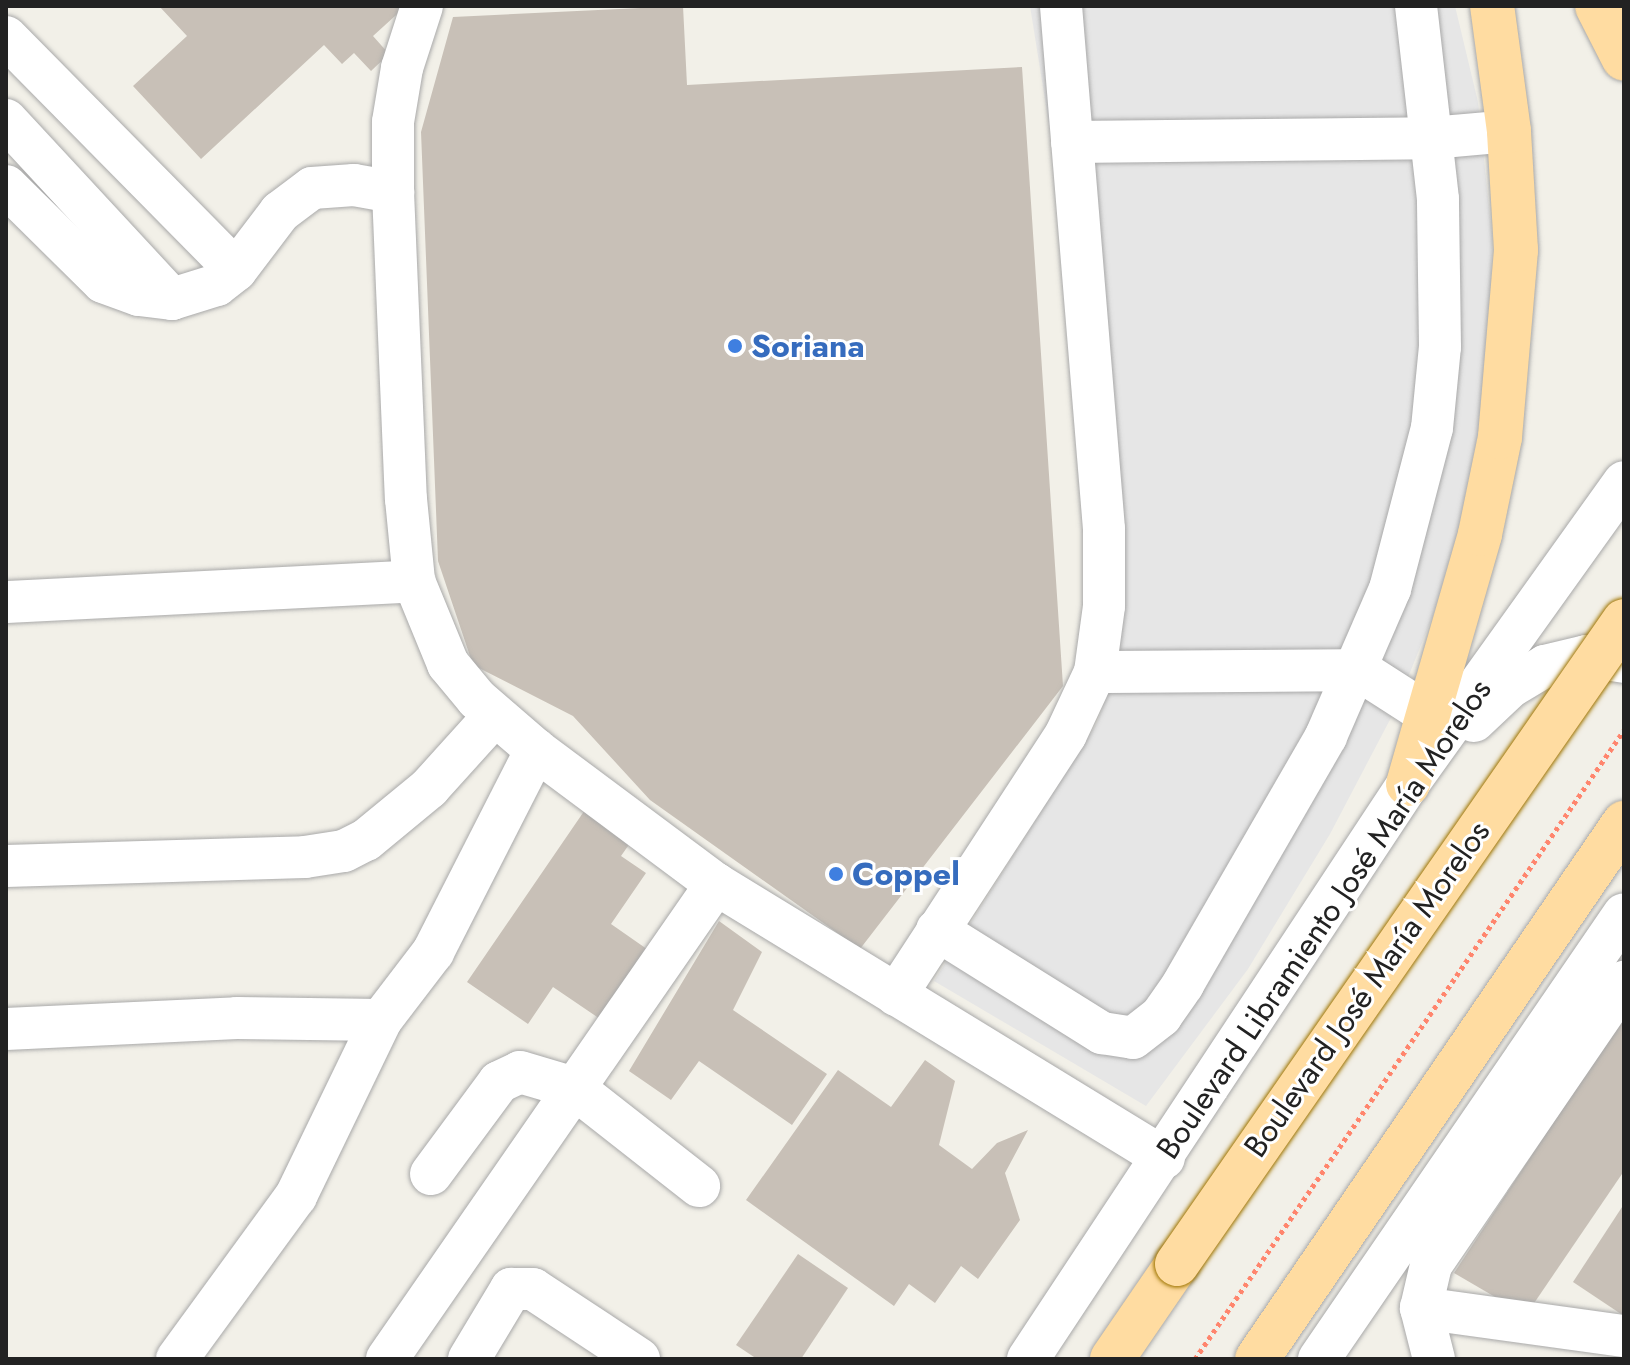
<!DOCTYPE html>
<html>
<head>
<meta charset="utf-8">
<style>
  body { margin:0 }
  #map { position:relative; width:1630px; height:1365px; overflow:hidden; background:#f2f0e8; font-family:Jost,sans-serif }
  div>[style] { position:absolute }
  [style*='--x'] { left:calc(var(--x)*1px); top:calc(var(--y)*1px); width:calc(var(--w)*1px); rotate:calc(var(--a)*1deg) }
  .parking>* { inset:0; background:#e6e6e6 }
  .building>* { inset:0; background:#c8c0b7 }
  .path>* { height:5px; margin-top:-2.5px; transform-origin:0; background:repeating-linear-gradient(90deg,#ff856d 0 4px,transparent 0 8px) }
  .roads { filter:drop-shadow(0 0 2px #a9a9a9) drop-shadow(0 0 2px #a9a9a9) }
  .minor>* { height:42px; margin:-21px; padding:0 21px; transform-origin:21px; border-radius:21px; background:#fff }
  .major>* { height:44px; margin:-22px; padding:0 22px; transform-origin:22px; border-radius:22px; background:#ffdca1 }
  .bridges { filter:drop-shadow(0 0 2px #a07500) drop-shadow(0 0 2px #a07500) }
  .major-bridge>* { height:44px; margin:-22px; padding:0 22px; transform-origin:22px; border-radius:22px; background:#ffdca1 }
  .dots>* { width:22px; height:22px; translate:-50% -50%; box-sizing:border-box; border:4px solid #fff; border-radius:50% }
  span { translate:-50% -50%; white-space:nowrap; text-align:center; line-height:1.15; -webkit-text-stroke:6px #fff; paint-order:stroke }
  .shop-label { font-size:32px; color:#366cbe; font-weight:700 }
  .left { translate:0 -50%; text-align:left }
  .street-label { font-size:32px; color:#222 }
  .frame { position:absolute; inset:0; border:8px solid #222; pointer-events:none }
</style>
</head>
<body>
<div id="map">
  <div class="parking">
    <div style="clip-path:polygon(1030px 6px,1455px 6px,1478px 102px,1492px 236px,1489px 380px,1475px 488px,1442px 593px,1394px 712px,1330px 834px,1248px 969px,1146px 1106px,934px 981px,1097px 723px,1113px 677px,1119px 562px)"></div>
  </div>
  <div class="building">
    <div style="clip-path:polygon(159px 6px,406px 6px,373px 36px,389px 54px,371px 71px,354px 53px,342px 64px,324px 45px,201px 159px,133px 86px,187px 36px)"></div>
    <div style="clip-path:polygon(683px 6px,687px 85px,1022px 67px,1063px 686px,860px 949px,650px 800px,573px 716px,473px 665px,438px 561px,421px 132px,453px 17px)"></div>
    <div style="clip-path:polygon(589px 804px,635px 836px,621px 856px,646px 873px,611px 924px,654px 954px,606px 1023px,553px 987px,528px 1024px,467px 982px)"></div>
    <div style="clip-path:polygon(719px 921px,762px 952px,733px 1010px,827px 1074px,792px 1125px,699px 1061px,671px 1100px,629px 1071px)"></div>
    <div style="clip-path:polygon(1624px 1015px,1624px 1171px,1526px 1315px,1454px 1273px)"></div>
    <div style="clip-path:polygon(925px 1060px,955px 1081px,939px 1145px,972px 1169px,997px 1143px,1028px 1130px,1005px 1173px,1020px 1220px,978px 1279px,961px 1266px,935px 1303px,909px 1284px,894px 1306px,746px 1200px,838px 1070px,891px 1107px)"></div>
    <div style="clip-path:polygon(1624px 1204px,1624px 1316px,1573px 1282px)"></div>
    <div style="clip-path:polygon(798px 1254px,848px 1288px,801px 1359px,757px 1359px,736px 1345px)"></div>
  </div>
  <div class="path">
    <div style="--x:1195;--y:1359;--w:761;--a:-55.7"></div>
  </div>
  <div class="roads">
    <div class="minor">
      <div style="--x:422;--y:6;--w:65;--a:107.9"></div>
      <div style="--x:402;--y:68;--w:55;--a:99.5"></div>
      <div style="--x:393;--y:122;--w:70;--a:90"></div>
      <div style="--x:393;--y:192;--w:307;--a:87.6"></div>
      <div style="--x:406;--y:499;--w:82;--a:84.4"></div>
      <div style="--x:414;--y:581;--w:90;--a:67.7"></div>
      <div style="--x:448;--y:664;--w:45;--a:50.4"></div>
      <div style="--x:477;--y:699;--w:78;--a:40.8"></div>
      <div style="--x:536;--y:750;--w:224;--a:36.7"></div>
      <div style="--x:716;--y:884;--w:525;--a:31.45"></div>
      <div style="--x:6;--y:37;--w:327;--a:45.4"></div>
      <div style="--x:6;--y:120;--w:244;--a:47.2"></div>
      <div style="--x:1072;--y:142;--w:359;--a:-0.6"></div>
      <div style="--x:1431;--y:138;--w:78;--a:-5.1"></div>
      <div style="--x:6;--y:186;--w:136;--a:44.7"></div>
      <div style="--x:103;--y:282;--w:38;--a:20"></div>
      <div style="--x:139;--y:295;--w:33;--a:7"></div>
      <div style="--x:172;--y:299;--w:47;--a:-17.3"></div>
      <div style="--x:217;--y:285;--w:24;--a:-38"></div>
      <div style="--x:236;--y:270;--w:73;--a:-52.8"></div>
      <div style="--x:280;--y:212;--w:40;--a:-37"></div>
      <div style="--x:312;--y:188;--w:42;--a:-4.1"></div>
      <div style="--x:354;--y:185;--w:40;--a:10"></div>
      <div style="--x:6;--y:602;--w:409;--a:-2.9"></div>
      <div style="--x:1095;--y:672;--w:264;--a:-0.4"></div>
      <div style="--x:1359;--y:670;--w:80;--a:32.7"></div>
      <div style="--x:1474;--y:721;--w:50;--a:-43.4"></div>
      <div style="--x:1510;--y:687;--w:41;--a:-31"></div>
      <div style="--x:1545;--y:666;--w:43;--a:-13.4"></div>
      <div style="--x:1587;--y:656;--w:37;--a:9"></div>
      <div style="--x:6;--y:866;--w:299;--a:-1.7"></div>
      <div style="--x:305;--y:857;--w:39;--a:-9"></div>
      <div style="--x:344;--y:851;--w:25;--a:-27"></div>
      <div style="--x:366;--y:840;--w:82;--a:-39.5"></div>
      <div style="--x:429;--y:788;--w:98;--a:-47.9"></div>
      <div style="--x:937;--y:930;--w:195;--a:32"></div>
      <div style="--x:1102;--y:1033;--w:31;--a:9"></div>
      <div style="--x:1133;--y:1038;--w:36;--a:-38"></div>
      <div style="--x:1161;--y:1016;--w:39;--a:-55"></div>
      <div style="--x:1183;--y:984;--w:286;--a:-60"></div>
      <div style="--x:1326;--y:736;--w:160;--a:-66.5"></div>
      <div style="--x:1390;--y:589;--w:166;--a:-75.4"></div>
      <div style="--x:1432;--y:428;--w:81;--a:-84.4"></div>
      <div style="--x:1440;--y:347;--w:148;--a:-90.8"></div>
      <div style="--x:1438;--y:199;--w:194;--a:-96.5"></div>
      <div style="--x:896;--y:995;--w:311;--a:-56.9"></div>
      <div style="--x:1066;--y:734;--w:68;--a:-64.9"></div>
      <div style="--x:1095;--y:672;--w:67;--a:-82.2"></div>
      <div style="--x:1104;--y:606;--w:77;--a:-90"></div>
      <div style="--x:1104;--y:529;--w:525;--a:-94.7"></div>
      <div style="--x:6;--y:1029;--w:231;--a:-2.7"></div>
      <div style="--x:237;--y:1018;--w:144;--a:0.8"></div>
      <div style="--x:381;--y:1020;--w:86;--a:-52.6"></div>
      <div style="--x:433;--y:952;--w:227;--a:-63"></div>
      <div style="--x:431;--y:1174;--w:114;--a:-53.5"></div>
      <div style="--x:499;--y:1082;--w:23;--a:-25"></div>
      <div style="--x:520;--y:1072;--w:56;--a:16.5"></div>
      <div style="--x:574;--y:1088;--w:159;--a:38.1"></div>
      <div style="--x:1421;--y:1308;--w:205;--a:7.9"></div>
      <div style="--x:177;--y:1359;--w:202;--a:-53.9"></div>
      <div style="--x:296;--y:1196;--w:195;--a:-64.2"></div>
      <div style="--x:387;--y:1359;--w:578;--a:-55.29"></div>
      <div style="--x:469;--y:1359;--w:82;--a:-59"></div>
      <div style="--x:511;--y:1289;--w:22;--a:0"></div>
      <div style="--x:533;--y:1289;--w:127;--a:33.4"></div>
      <div style="--x:1028;--y:1359;--w:689;--a:-56.54"></div>
      <div style="--x:1408;--y:784;--w:371;--a:-54.4"></div>
      <div style="--x:1319;--y:1359;--w:539;--a:-55.57"></div>
      <div style="--x:1434;--y:1359;--w:53;--a:-104.3"></div>
      <div style="--x:1421;--y:1308;--w:44;--a:-76.9"></div>
      <div style="--x:1431;--y:1265;--w:343;--a:-55.7"></div>
    </div>
    <div class="major">
      <div style="--x:1597;--y:6;--w:59;--a:63"></div>
      <div style="--x:1408;--y:784;--w:260;--a:-73.9"></div>
      <div style="--x:1480;--y:534;--w:99;--a:-78.3"></div>
      <div style="--x:1500;--y:437;--w:188;--a:-85.1"></div>
      <div style="--x:1516;--y:250;--w:119;--a:-93.4"></div>
      <div style="--x:1509;--y:131;--w:126;--a:-97.7"></div>
      <div style="--x:1112;--y:1359;--w:115;--a:-55.6"></div>
      <div style="--x:1257;--y:1359;--w:650;--a:-55.6"></div>
    </div>
  </div>
  <div class="bridges">
    <div class="major-bridge">
      <div style="--x:1177;--y:1264;--w:783;--a:-55.19"></div>
    </div>
  </div>
  <div class="dots">
    <div style="left:735px;top:346px;background:#3f7fe0"></div>
    <div style="left:836px;top:874px;background:#3f7fe0"></div>
  </div>
  <div class="shop-label">
    <span class="left" style="left:751px;top:346px">Soriana</span>
    <span class="left" style="left:852px;top:874px">Coppel</span>
  </div>
  <div class="street-label">
    <span style="left:1324px;top:919px;rotate:-56deg">Boulevard Libramiento José María Morelos</span>
    <span style="left:1367px;top:989px;rotate:-55deg">Boulevard José María Morelos</span>
  </div>
  <div class="frame"></div>
</div>
</body>
</html>
